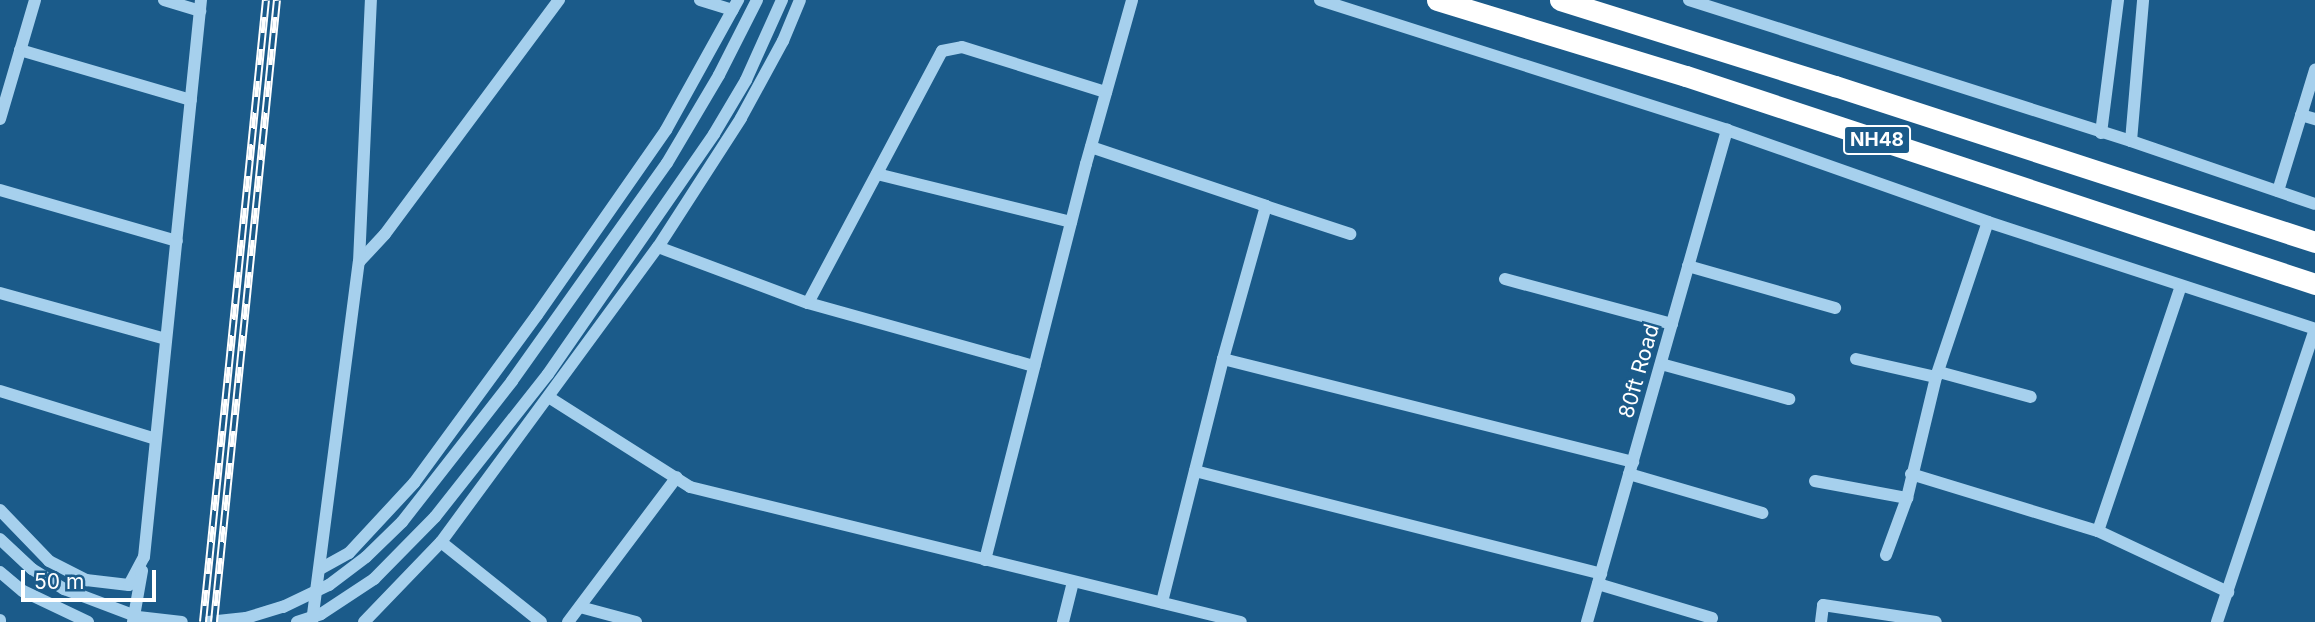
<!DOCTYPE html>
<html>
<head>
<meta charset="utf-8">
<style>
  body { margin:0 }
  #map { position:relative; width:2315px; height:622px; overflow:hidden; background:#1b5b8a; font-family:Inter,sans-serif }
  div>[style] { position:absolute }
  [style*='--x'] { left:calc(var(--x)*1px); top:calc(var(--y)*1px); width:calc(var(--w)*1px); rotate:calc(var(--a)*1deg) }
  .minor>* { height:12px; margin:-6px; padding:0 6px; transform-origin:6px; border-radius:6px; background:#a6d0ed }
  .highway>* { height:21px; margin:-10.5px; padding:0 10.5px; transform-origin:10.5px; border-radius:10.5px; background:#fff }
  .rail>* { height:8px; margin-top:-4px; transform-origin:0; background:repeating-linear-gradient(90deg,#1b5b8a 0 16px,#fff 0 32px); box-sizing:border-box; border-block:2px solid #fff }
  span { translate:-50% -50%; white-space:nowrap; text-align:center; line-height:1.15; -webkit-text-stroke:5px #1b5b8a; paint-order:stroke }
  .shield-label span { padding:2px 5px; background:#1b5b8a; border:2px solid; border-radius:5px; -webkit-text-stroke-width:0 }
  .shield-label { font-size:19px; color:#fff; font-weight:700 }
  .street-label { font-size:21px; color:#fff }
  .scale { position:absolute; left:21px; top:570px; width:135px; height:32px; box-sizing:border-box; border:4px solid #fff; border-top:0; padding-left:9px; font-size:21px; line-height:24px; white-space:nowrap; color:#fff; -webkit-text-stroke:5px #1b5b8a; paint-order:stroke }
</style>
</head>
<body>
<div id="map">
  <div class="minor">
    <div style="--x:164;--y:0;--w:38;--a:17"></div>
    <div style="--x:700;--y:0;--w:34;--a:17"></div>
    <div style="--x:1320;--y:0;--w:427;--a:17.7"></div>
    <div style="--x:1727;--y:130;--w:277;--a:19.4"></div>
    <div style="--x:1988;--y:222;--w:344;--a:18.1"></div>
    <div style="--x:1689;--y:0;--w:464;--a:17.7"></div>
    <div style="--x:2131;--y:141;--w:194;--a:18.9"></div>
    <div style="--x:20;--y:50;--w:178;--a:16.3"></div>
    <div style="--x:2301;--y:115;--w:15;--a:16"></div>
    <div style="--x:0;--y:119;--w:124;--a:-73.6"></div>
    <div style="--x:2101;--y:133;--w:134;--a:-82.7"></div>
    <div style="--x:2131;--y:141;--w:142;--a:-85.1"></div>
    <div style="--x:1091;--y:147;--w:185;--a:18.6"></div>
    <div style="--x:1266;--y:206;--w:159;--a:105.7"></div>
    <div style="--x:1223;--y:359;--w:251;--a:104.1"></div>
    <div style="--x:877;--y:174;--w:200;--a:13.9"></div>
    <div style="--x:0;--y:190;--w:184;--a:16.1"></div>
    <div style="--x:2278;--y:191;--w:127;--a:-73"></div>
    <div style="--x:1262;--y:205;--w:93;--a:18.2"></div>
    <div style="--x:658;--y:247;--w:160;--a:20.5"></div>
    <div style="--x:808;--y:303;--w:235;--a:15.6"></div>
    <div style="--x:359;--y:262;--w:38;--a:-47"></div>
    <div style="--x:385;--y:234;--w:292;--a:-53.4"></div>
    <div style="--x:1688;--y:266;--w:153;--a:15.9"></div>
    <div style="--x:1505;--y:279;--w:173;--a:15.1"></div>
    <div style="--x:0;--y:293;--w:172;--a:15.5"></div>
    <div style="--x:808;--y:303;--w:285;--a:-62"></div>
    <div style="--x:942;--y:51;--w:20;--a:-11"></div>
    <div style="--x:962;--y:47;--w:151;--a:17.4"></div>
    <div style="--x:1223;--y:359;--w:423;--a:14.1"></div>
    <div style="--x:1856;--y:359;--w:82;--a:12.7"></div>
    <div style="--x:1661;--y:364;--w:133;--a:15.3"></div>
    <div style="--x:1939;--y:372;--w:95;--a:15.2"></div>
    <div style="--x:0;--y:391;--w:163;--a:17.1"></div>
    <div style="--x:550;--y:398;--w:166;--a:32.4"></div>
    <div style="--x:690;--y:487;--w:567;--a:13.77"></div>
    <div style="--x:1195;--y:471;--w:419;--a:14.2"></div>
    <div style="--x:1629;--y:474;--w:139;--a:16.3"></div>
    <div style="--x:1911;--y:474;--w:195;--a:17"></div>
    <div style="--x:2098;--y:531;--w:144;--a:25.1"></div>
    <div style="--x:1815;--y:481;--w:94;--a:10.5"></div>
    <div style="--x:0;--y:510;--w:71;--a:46.1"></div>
    <div style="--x:49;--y:561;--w:42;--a:27.2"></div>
    <div style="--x:86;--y:580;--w:43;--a:6.6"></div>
    <div style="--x:129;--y:585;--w:32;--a:-62"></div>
    <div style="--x:144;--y:557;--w:560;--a:-84.16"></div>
    <div style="--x:2098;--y:531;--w:259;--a:-71.3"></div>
    <div style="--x:0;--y:539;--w:44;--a:43.2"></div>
    <div style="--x:32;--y:569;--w:38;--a:32"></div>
    <div style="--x:64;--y:589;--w:79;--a:20.7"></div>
    <div style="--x:138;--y:617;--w:44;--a:6.5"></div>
    <div style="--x:441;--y:542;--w:128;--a:38.7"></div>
    <div style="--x:1886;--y:555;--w:61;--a:-69.8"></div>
    <div style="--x:1907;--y:498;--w:124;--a:-76.5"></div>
    <div style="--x:1936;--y:377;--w:163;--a:-71.5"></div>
    <div style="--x:985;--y:560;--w:409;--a:-75.7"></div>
    <div style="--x:1086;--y:164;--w:170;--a:-74.3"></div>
    <div style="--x:320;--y:569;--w:33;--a:-29"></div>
    <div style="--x:349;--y:553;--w:96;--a:-47.1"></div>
    <div style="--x:414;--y:483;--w:208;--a:-53.8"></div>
    <div style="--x:537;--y:315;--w:226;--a:-55.1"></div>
    <div style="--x:666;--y:130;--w:149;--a:-61"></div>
    <div style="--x:0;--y:572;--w:30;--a:40"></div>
    <div style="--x:23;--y:591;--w:72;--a:25.5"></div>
    <div style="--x:1598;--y:584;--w:119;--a:16.6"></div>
    <div style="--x:580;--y:607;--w:58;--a:15"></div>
    <div style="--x:0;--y:620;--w:2;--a:90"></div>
    <div style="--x:133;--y:622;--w:52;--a:-80"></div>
    <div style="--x:208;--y:622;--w:38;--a:-6"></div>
    <div style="--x:246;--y:618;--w:39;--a:-17"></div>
    <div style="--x:283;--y:607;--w:51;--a:-25.6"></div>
    <div style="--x:329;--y:585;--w:46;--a:-37.1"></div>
    <div style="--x:366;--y:557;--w:50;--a:-44.2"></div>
    <div style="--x:402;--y:522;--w:179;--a:-52"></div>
    <div style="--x:512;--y:381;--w:267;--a:-54.6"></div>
    <div style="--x:667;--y:163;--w:102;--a:-59.4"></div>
    <div style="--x:719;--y:75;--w:84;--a:-63.1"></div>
    <div style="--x:297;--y:622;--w:25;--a:-18"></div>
    <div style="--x:321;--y:614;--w:64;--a:-33.4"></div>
    <div style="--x:374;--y:579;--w:87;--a:-45.5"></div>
    <div style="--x:435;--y:517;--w:182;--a:-51.7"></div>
    <div style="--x:548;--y:374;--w:292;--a:-55.3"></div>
    <div style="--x:714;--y:134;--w:63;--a:-59.3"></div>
    <div style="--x:746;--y:80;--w:88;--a:-65.8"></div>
    <div style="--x:312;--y:622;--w:363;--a:-82.6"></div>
    <div style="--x:359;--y:262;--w:262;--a:-87.4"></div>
    <div style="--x:364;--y:622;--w:111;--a:-46.1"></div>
    <div style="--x:441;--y:542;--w:366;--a:-53.7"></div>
    <div style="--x:658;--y:247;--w:153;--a:-57.2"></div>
    <div style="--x:741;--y:118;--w:88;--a:-61.4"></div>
    <div style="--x:783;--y:41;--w:44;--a:-67.5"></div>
    <div style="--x:568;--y:622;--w:181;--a:-53.1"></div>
    <div style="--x:1063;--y:622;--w:41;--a:-76"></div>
    <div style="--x:1587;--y:622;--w:512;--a:-74.12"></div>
    <div style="--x:1821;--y:622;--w:17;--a:-83"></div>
    <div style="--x:1823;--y:605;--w:114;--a:8.6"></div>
    <div style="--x:2217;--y:622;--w:309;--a:-71.5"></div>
  </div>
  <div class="highway">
    <div style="--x:1437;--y:0;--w:260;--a:17"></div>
    <div style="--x:1686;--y:76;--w:662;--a:18.3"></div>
    <div style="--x:1560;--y:0;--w:288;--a:17.4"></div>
    <div style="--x:1835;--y:86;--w:505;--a:18"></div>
  </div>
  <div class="rail">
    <div style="--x:203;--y:622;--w:625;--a:-84.22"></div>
    <div style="--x:214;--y:622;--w:625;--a:-84.22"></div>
  </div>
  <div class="shield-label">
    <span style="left:1877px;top:140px">NH48</span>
  </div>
  <div class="street-label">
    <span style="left:1639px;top:371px;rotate:-74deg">80ft Road</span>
  </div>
  <div class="scale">50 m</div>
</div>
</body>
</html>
